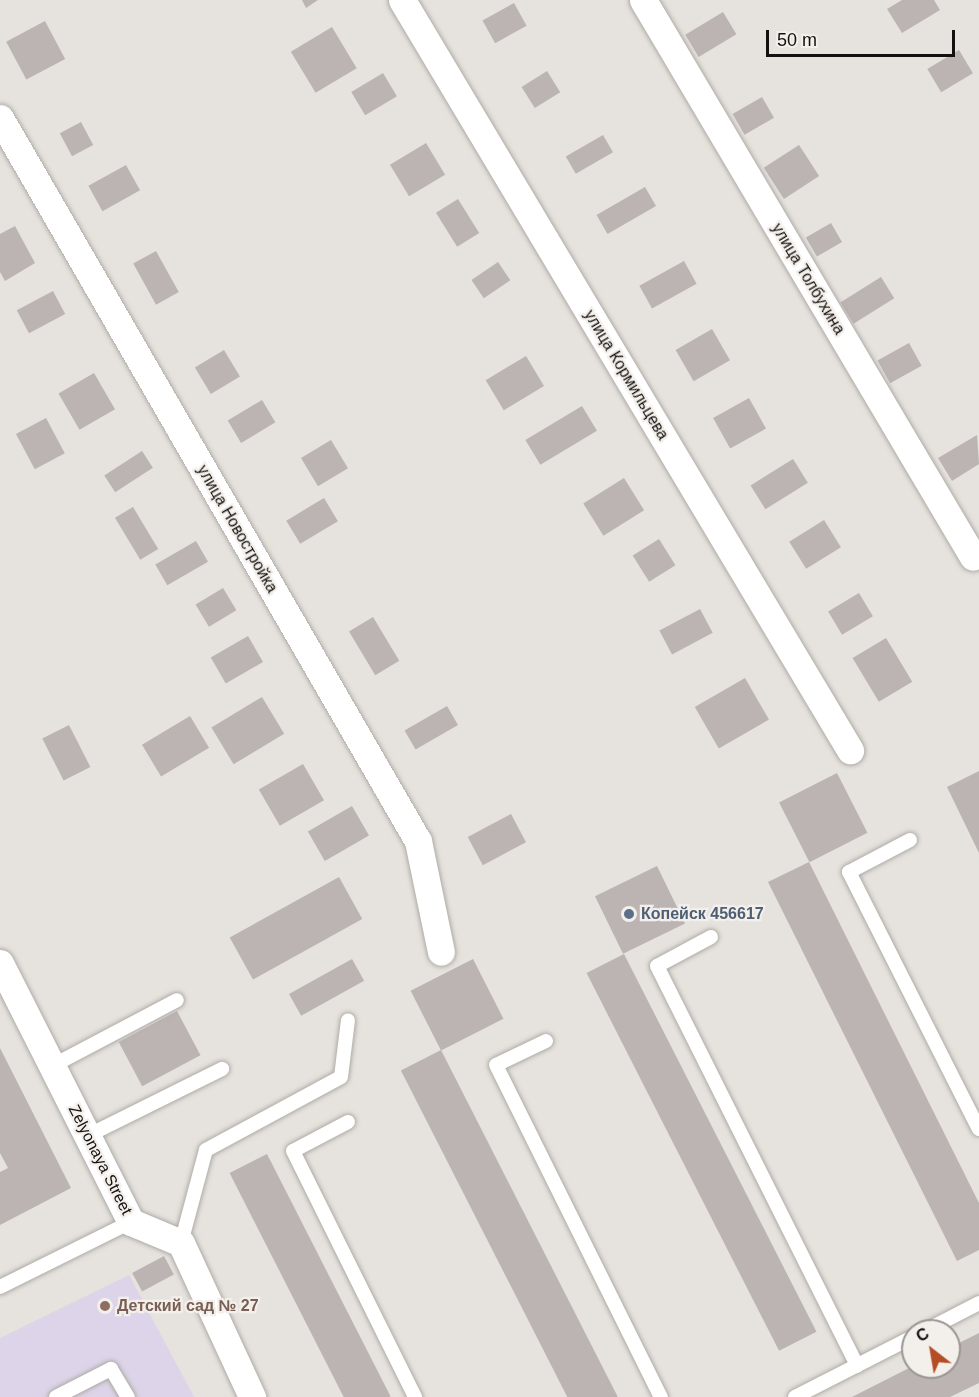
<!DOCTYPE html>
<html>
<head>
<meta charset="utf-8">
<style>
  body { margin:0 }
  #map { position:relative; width:979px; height:1397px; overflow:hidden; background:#e6e2dd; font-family:Helvetica,sans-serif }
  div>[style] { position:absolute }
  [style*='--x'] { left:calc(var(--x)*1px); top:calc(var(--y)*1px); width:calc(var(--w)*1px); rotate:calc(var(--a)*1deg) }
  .education>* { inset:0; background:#ddd4e9 }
  .building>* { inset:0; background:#bbb4b3; transform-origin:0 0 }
  .roads { filter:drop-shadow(0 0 2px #afaba6) drop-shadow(0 0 2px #afaba6) }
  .lane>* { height:14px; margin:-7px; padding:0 7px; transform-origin:7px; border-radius:7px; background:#fff }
  .street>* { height:27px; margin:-13.5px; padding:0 13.5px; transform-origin:13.5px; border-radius:13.5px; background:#fff }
  .dots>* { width:16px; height:16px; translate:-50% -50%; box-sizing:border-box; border:3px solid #f3efea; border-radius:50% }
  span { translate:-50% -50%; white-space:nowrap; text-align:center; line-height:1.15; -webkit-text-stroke:4.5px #f3efea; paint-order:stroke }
  .street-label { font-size:16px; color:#131110 }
  .service-label { font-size:16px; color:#4e5e75; font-weight:700 }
  .left { translate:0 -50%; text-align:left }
  .education-label { font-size:16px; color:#785e54; font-weight:700 }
  .north { position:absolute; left:901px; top:1319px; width:60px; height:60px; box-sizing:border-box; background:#f3efea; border:2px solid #999693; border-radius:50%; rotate:329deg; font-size:16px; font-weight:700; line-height:24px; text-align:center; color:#131110 }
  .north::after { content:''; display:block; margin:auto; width:21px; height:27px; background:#b44d26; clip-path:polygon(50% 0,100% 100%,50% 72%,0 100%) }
  .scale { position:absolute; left:766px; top:30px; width:189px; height:27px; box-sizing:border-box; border:3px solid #131110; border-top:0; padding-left:8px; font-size:18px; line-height:21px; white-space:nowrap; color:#131110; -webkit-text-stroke:4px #f3efea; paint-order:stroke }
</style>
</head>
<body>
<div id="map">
  <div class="education">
    <div style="clip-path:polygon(129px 1275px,194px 1397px,0 1397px,0 1338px)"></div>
  </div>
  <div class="building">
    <div style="clip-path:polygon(302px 0,318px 0,306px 8px)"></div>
    <div style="clip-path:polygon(902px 0,934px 0,940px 10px,902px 33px,887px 9px)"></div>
    <div style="left:514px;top:3px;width:26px;height:36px;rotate:61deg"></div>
    <div style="left:723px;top:12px;width:26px;height:44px;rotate:59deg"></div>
    <div style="left:45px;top:21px;width:43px;height:44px;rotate:62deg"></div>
    <div style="left:332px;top:27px;width:48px;height:48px;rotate:59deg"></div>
    <div style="left:959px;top:50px;width:27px;height:37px;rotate:59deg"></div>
    <div style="left:547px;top:71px;width:25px;height:30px;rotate:58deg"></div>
    <div style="left:383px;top:73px;width:27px;height:37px;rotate:59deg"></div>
    <div style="left:762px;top:97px;width:24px;height:34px;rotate:60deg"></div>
    <div style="left:81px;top:122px;width:26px;height:24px;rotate:62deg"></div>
    <div style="left:603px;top:135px;width:20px;height:43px;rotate:60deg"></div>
    <div style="left:426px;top:143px;width:37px;height:42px;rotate:59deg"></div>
    <div style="left:799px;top:145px;width:37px;height:42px;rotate:57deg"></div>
    <div style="left:126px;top:165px;width:29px;height:43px;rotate:61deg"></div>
    <div style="left:645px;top:187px;width:22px;height:56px;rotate:60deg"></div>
    <div style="left:458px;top:199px;width:40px;height:26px;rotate:58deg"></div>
    <div style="left:831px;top:223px;width:22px;height:29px;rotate:60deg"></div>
    <div style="clip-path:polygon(15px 226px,35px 263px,5px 281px,0 272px,0 234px)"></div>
    <div style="left:156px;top:251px;width:47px;height:26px;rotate:61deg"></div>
    <div style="left:684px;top:261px;width:26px;height:51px;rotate:61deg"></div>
    <div style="left:498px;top:262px;width:22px;height:32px;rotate:56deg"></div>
    <div style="left:881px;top:277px;width:25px;height:48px;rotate:58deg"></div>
    <div style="left:53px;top:291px;width:26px;height:41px;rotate:62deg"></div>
    <div style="left:712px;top:329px;width:36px;height:42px;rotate:60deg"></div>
    <div style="left:909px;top:343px;width:26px;height:36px;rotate:61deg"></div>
    <div style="left:224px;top:350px;width:31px;height:34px;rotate:59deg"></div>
    <div style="left:526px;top:356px;width:35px;height:47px;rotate:59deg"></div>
    <div style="left:94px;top:373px;width:42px;height:41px;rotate:60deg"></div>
    <div style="left:749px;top:398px;width:35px;height:41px;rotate:61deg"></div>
    <div style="left:262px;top:400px;width:26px;height:40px;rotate:59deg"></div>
    <div style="left:582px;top:406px;width:29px;height:66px;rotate:59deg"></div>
    <div style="left:46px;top:418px;width:40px;height:34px;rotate:62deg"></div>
    <div style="clip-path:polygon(977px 435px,979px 464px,952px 481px,938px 458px)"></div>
    <div style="left:331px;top:440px;width:33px;height:35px;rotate:59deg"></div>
    <div style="left:142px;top:451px;width:20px;height:45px;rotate:57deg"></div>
    <div style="left:793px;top:459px;width:28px;height:50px;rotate:58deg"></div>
    <div style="left:624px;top:478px;width:38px;height:48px;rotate:58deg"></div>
    <div style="left:324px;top:498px;width:27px;height:44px;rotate:59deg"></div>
    <div style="left:133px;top:507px;width:49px;height:21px;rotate:59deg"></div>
    <div style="left:824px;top:520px;width:32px;height:41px;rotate:58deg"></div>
    <div style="left:659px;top:539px;width:31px;height:31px;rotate:58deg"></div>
    <div style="left:196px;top:541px;width:24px;height:47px;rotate:60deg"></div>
    <div style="left:223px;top:588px;width:26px;height:32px;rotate:59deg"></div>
    <div style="left:859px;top:593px;width:27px;height:36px;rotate:59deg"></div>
    <div style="left:700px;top:609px;width:27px;height:46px;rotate:62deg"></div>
    <div style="left:373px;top:617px;width:51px;height:28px;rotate:59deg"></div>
    <div style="left:248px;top:636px;width:30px;height:43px;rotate:60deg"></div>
    <div style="left:886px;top:638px;width:51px;height:39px;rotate:59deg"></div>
    <div style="left:745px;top:678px;width:48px;height:58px;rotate:60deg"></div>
    <div style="left:262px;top:697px;width:43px;height:59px;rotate:59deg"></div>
    <div style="left:447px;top:706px;width:22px;height:49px;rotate:60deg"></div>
    <div style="left:190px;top:716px;width:37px;height:56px;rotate:59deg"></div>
    <div style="left:69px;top:725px;width:47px;height:30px;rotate:63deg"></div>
    <div style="left:303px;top:764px;width:42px;height:51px;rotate:60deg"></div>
    <div style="clip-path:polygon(979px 771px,979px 853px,947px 787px)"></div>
    <div style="left:837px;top:773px;width:67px;height:65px;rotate:63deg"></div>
    <div style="left:352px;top:806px;width:34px;height:51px;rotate:60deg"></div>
    <div style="left:511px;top:814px;width:32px;height:49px;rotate:62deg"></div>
    <div style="clip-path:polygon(809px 862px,979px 1203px,979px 1250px,957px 1261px,768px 882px)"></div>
    <div style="left:657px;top:866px;width:64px;height:69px;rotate:64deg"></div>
    <div style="left:339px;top:877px;width:48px;height:125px;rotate:61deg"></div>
    <div style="left:624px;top:954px;width:424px;height:42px;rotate:63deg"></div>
    <div style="left:352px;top:959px;width:25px;height:72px;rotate:61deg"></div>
    <div style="left:473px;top:959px;width:67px;height:70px;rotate:63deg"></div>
    <div style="left:177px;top:1011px;width:50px;height:66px;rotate:62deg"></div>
    <div style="clip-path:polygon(0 1048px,71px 1188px,0 1225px,0 1172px,8px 1168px,0 1153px)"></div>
    <div style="left:441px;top:1050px;width:389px;height:45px;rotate:63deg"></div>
    <div style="left:267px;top:1154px;width:272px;height:42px;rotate:63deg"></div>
    <div style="left:164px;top:1256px;width:21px;height:36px;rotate:62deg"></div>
    <div style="clip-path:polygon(979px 1333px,979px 1383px,950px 1397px,852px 1397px,913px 1366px,949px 1367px,949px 1348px)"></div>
  </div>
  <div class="roads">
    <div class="lane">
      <div style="--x:910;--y:840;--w:69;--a:152.3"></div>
      <div style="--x:849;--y:872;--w:288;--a:63.2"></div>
      <div style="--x:711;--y:937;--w:61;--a:151.8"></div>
      <div style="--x:657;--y:966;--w:447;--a:63.4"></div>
      <div style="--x:546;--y:1041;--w:55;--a:154.4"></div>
      <div style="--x:496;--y:1065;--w:371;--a:63.6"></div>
      <div style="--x:52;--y:1066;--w:141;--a:-27.8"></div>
      <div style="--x:348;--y:1122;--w:62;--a:152.2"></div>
      <div style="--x:293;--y:1151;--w:275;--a:63.6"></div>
      <div style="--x:87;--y:1136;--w:151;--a:-26.4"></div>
      <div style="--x:181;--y:1243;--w:96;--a:-75"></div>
      <div style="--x:206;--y:1150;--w:153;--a:-28.4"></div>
      <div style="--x:341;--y:1077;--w:57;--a:-83"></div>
      <div style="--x:0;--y:1287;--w:146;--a:-26.4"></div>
      <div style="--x:925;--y:1331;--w:61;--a:-27.4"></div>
      <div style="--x:56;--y:1397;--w:62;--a:-27"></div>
      <div style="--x:111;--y:1369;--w:33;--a:59"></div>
      <div style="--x:795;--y:1397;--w:132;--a:-27"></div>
    </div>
    <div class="street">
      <div style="--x:402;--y:0;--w:874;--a:59.15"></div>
      <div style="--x:643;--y:0;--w:647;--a:59.35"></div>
      <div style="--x:0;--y:118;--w:835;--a:59.97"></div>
      <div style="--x:418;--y:841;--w:113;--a:78.3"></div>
      <div style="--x:0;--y:963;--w:290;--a:63.2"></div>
      <div style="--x:131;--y:1222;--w:54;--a:22.8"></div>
      <div style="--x:181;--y:1243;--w:170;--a:65.2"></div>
    </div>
  </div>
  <div class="dots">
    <div style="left:629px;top:914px;background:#5c6f8a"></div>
    <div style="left:105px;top:1306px;background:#8d6e63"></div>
  </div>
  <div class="street-label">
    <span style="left:808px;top:279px;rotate:59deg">улица Толбухина</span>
    <span style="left:626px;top:375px;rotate:59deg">улица Кормильцева</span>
    <span style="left:237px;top:529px;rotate:60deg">улица Новостройка</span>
    <span style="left:100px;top:1160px;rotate:63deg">Zelyonaya Street</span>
  </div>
  <div class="service-label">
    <span class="left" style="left:641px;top:914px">Копейск 456617</span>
  </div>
  <div class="education-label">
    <span class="left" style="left:117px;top:1306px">Детский сад № 27</span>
  </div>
  <div class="north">С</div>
  <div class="scale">50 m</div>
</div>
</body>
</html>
